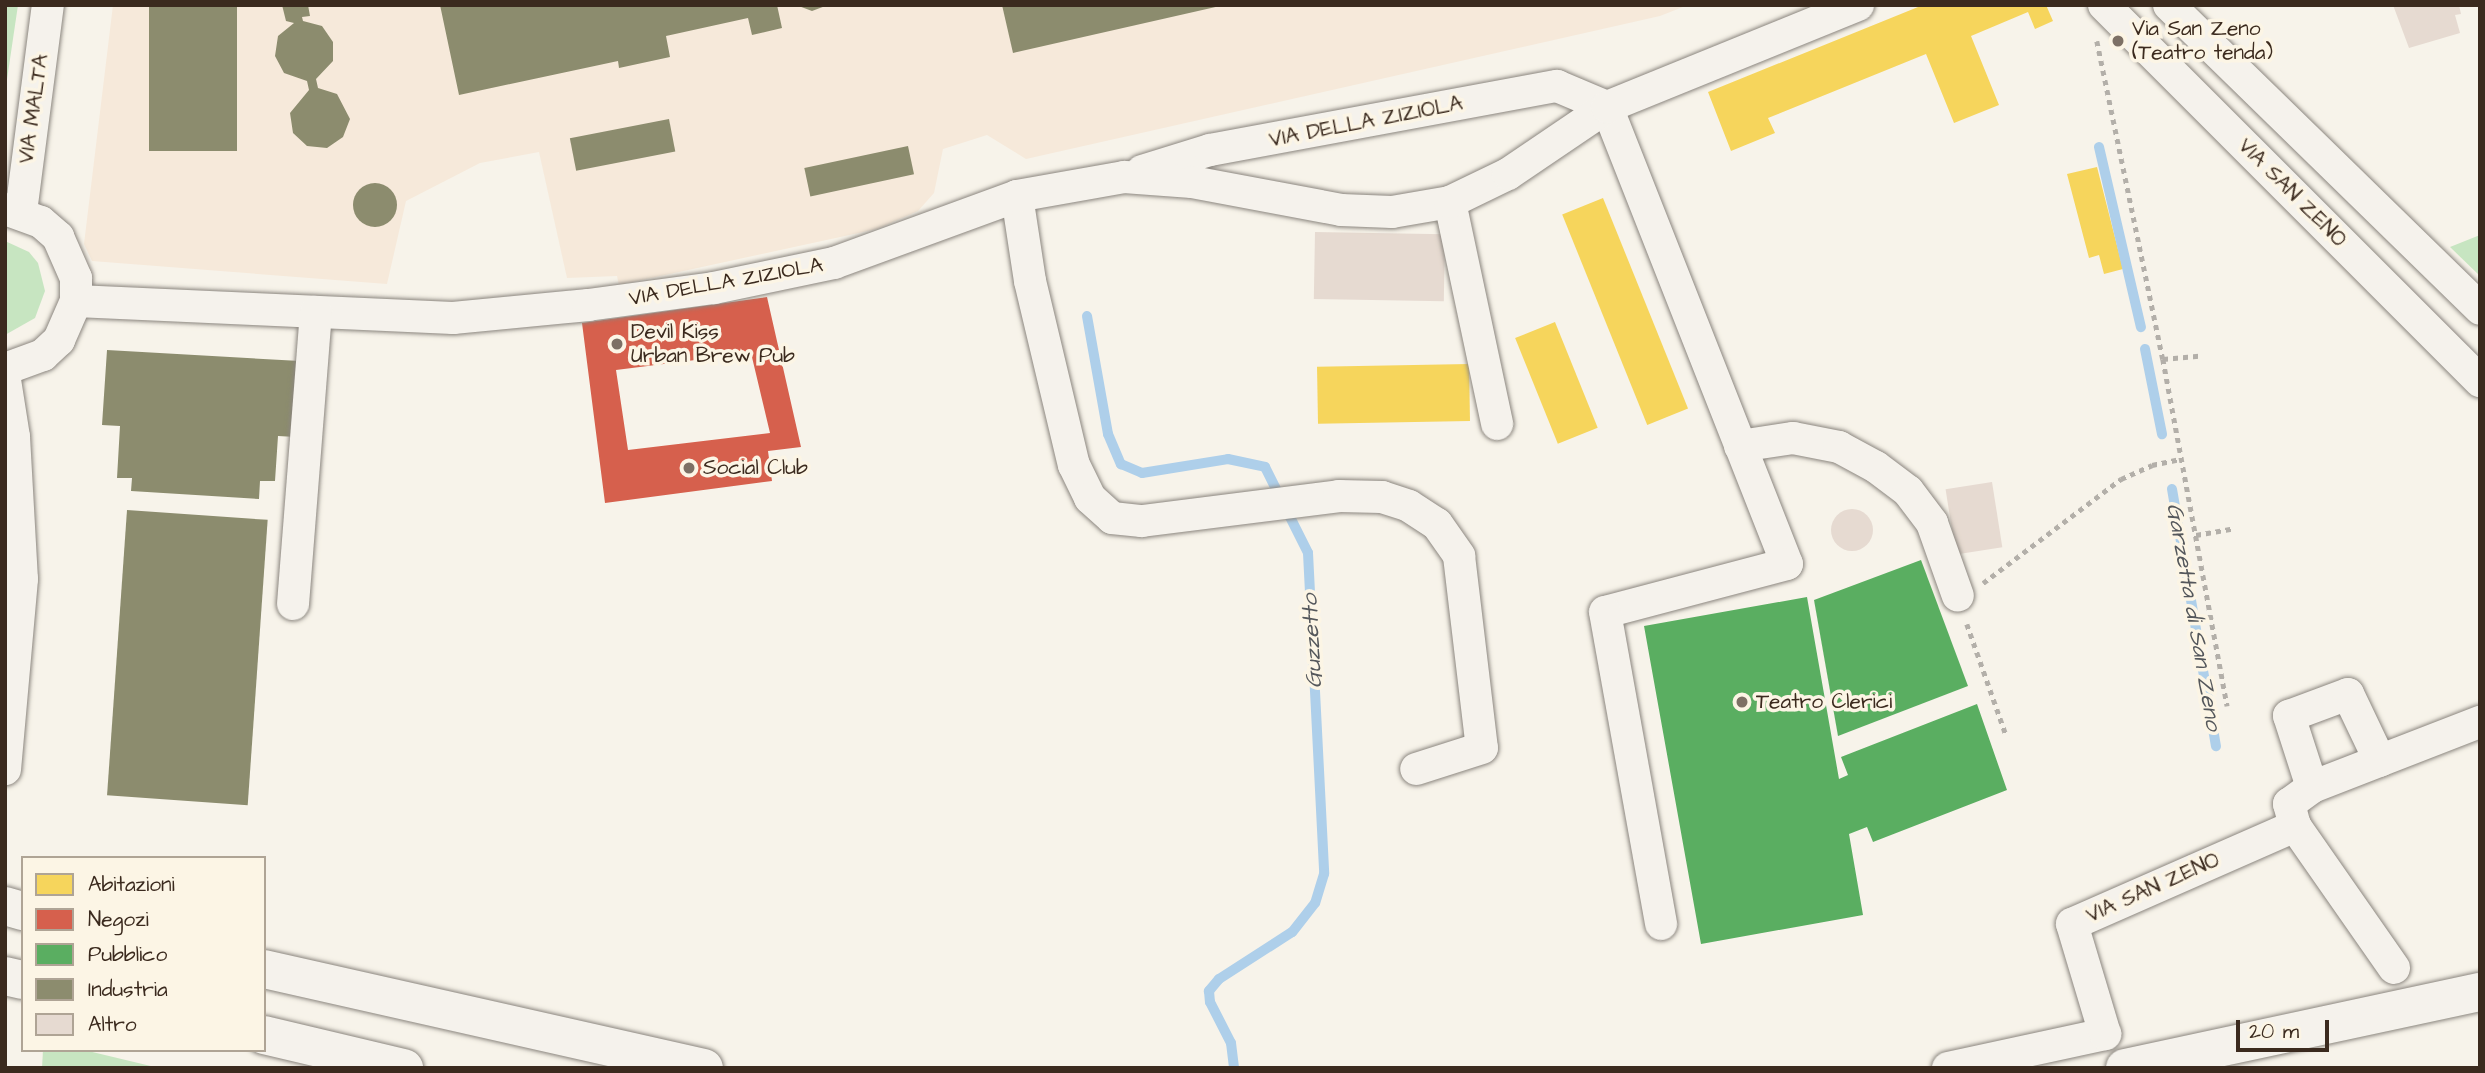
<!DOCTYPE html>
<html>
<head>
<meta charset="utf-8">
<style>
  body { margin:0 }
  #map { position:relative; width:2485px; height:1073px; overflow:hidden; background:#f7f3ea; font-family:"Architects Daughter",sans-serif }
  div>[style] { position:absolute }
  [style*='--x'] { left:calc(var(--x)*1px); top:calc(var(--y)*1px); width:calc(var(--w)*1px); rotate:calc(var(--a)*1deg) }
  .built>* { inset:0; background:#f6e9da }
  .green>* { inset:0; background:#c7e5c1 }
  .homes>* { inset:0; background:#f6d55c; transform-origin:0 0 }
  .shops>* { inset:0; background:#d6604d }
  .public>* { inset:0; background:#5aae61 }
  .industry>* { inset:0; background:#8c8c6e; transform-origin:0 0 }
  .round { border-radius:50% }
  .stream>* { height:10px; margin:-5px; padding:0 5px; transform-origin:5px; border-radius:5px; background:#aecfea }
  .building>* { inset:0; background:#e6dad1; transform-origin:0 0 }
  .path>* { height:4.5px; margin-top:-2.25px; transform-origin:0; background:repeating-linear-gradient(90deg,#b3afa9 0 5px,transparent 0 10px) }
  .roads { filter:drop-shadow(0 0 2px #8b867f) drop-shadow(0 0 2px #8b867f) }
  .minor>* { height:32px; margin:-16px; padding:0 16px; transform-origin:16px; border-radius:16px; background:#f5f2ec }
  .highway>* { height:38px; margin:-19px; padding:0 19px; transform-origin:19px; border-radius:19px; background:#f5f2ec }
  .dots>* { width:19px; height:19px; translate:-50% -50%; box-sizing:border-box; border:4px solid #fcf5e5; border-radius:50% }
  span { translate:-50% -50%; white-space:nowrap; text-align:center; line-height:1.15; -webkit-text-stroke:7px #fcf5e5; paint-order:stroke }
  .poi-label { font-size:21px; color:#3b2a1e }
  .left { translate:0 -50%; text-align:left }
  .street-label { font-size:21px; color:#3b2a1e }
  .water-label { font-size:23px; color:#54575b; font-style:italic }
  .frame { position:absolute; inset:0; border:7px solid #3b2a1e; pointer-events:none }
  .legend { position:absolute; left:21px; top:856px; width:245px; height:196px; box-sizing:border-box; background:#fcf5e5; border:2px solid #afa495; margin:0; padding:9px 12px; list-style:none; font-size:21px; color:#3b2a1e }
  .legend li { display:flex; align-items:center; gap:14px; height:35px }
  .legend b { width:35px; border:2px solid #afa495 }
  .scale { position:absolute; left:2236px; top:1020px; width:93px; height:32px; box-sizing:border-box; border:4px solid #3b2a1e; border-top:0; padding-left:9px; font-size:21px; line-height:24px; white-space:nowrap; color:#3b2a1e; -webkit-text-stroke:5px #fcf5e5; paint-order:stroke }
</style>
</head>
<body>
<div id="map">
  <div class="built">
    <div style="clip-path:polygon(113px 5px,1688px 5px,1660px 16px,1026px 159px,987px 135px,943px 149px,934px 193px,918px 211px,877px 229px,619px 285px,617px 276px,567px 278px,539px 152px,480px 163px,406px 201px,387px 284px,92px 261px,84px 244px)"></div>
  </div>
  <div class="green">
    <div style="clip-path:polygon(5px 5px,18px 5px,5px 93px)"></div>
    <div style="clip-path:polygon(2480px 235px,2480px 276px,2450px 247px)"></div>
    <div style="clip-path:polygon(5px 241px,29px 252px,38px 263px,45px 291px,35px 318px,5px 335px)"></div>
    <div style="clip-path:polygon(43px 1050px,84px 1050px,159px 1068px,42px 1068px)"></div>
  </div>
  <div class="homes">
    <div style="clip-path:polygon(1923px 5px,2046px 5px,2053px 21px,2035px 29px,2028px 12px,1971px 36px,1999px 105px,1954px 123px,1926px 54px,1768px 118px,1775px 133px,1731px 151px,1708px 92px)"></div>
    <div style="clip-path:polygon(2097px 167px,2123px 269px,2104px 274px,2099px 255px,2089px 258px,2067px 174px)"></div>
    <div style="left:1603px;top:198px;width:227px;height:44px;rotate:68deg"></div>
    <div style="left:1555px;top:322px;width:114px;height:43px;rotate:68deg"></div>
    <div style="left:1469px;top:364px;width:57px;height:152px;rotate:89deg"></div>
  </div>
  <div class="shops">
    <div style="clip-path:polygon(evenodd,767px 297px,801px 447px,768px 451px,772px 481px,605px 503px,582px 323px,767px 297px,751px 353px,770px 433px,628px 450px,616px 370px,751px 353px)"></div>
  </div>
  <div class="public">
    <div style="clip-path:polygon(1921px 560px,1968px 686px,1838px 736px,1814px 600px)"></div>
    <div style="clip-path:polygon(1807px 597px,1839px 779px,1848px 775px,1841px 757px,1977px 704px,2007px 790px,1873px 842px,1867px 827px,1849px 834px,1863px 915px,1701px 944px,1644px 626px)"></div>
  </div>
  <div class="industry">
    <div style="left:149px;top:5px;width:88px;height:146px"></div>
    <div style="clip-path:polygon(282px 5px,308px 5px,310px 16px,302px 17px,303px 21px,322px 26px,333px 42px,333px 61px,316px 79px,318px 88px,337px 94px,350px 119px,343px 137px,327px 148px,307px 146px,293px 133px,290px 113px,309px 90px,307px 81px,284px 73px,275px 56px,278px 36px,294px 23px,286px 21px)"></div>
    <div style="clip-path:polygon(440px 5px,777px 5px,782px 28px,752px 35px,748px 18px,666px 36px,670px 57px,619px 68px,618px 61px,459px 95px)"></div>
    <div style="clip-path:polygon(796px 5px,828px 5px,812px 11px)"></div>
    <div style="clip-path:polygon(1002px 5px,1220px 5px,1220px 6px,1013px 53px)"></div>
    <div style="left:669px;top:119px;width:33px;height:101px;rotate:79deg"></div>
    <div style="left:908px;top:146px;width:29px;height:106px;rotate:78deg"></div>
    <div class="round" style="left:353px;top:183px;width:44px;height:44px"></div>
    <div style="clip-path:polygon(107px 350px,300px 361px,296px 437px,278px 436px,275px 481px,260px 481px,259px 499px,131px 491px,132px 478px,117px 478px,120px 426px,102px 425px)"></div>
    <div style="left:127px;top:510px;width:141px;height:286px;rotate:4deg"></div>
  </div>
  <div class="stream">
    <div style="--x:2099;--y:147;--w:185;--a:76.9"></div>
    <div style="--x:1087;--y:316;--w:120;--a:79.9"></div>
    <div style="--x:1108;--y:434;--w:33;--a:67"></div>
    <div style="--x:1121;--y:464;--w:23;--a:23"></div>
    <div style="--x:1142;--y:473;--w:87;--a:-9.2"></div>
    <div style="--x:1228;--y:459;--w:38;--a:12"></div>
    <div style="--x:1265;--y:467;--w:96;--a:63.4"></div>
    <div style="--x:1308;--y:553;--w:321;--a:87.1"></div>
    <div style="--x:1324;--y:874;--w:30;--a:107"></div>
    <div style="--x:1315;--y:903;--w:37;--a:128"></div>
    <div style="--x:1292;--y:932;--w:87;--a:147.2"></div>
    <div style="--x:1219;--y:979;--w:16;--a:130"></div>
    <div style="--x:1209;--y:991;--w:11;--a:85"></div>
    <div style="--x:1210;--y:1002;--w:46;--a:62.9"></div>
    <div style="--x:1231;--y:1043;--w:25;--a:83"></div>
    <div style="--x:2145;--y:349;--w:87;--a:78.7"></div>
    <div style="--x:2172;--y:489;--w:261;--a:80.3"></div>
  </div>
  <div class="building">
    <div style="clip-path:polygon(2393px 5px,2459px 5px,2461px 14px,2455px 15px,2460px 33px,2409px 48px)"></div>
    <div style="left:1315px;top:232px;width:130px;height:67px;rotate:1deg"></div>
    <div style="left:1992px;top:482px;width:66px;height:47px;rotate:81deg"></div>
    <div class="round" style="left:1831px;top:509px;width:42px;height:42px"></div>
  </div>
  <div class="path">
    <div style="--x:2097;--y:41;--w:325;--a:78.3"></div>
    <div style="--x:2163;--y:359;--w:353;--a:79.5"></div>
    <div style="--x:2163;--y:359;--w:36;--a:-5"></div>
    <div style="--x:2196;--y:535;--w:36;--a:-10"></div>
    <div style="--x:1983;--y:583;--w:173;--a:-37"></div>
    <div style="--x:2121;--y:479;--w:34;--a:-24"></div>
    <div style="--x:2152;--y:465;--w:30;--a:-12"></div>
    <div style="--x:1967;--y:624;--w:118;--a:70.6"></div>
  </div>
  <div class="roads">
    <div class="minor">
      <div style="--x:2104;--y:5;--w:532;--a:45"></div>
      <div style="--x:2169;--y:5;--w:435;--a:44.3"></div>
      <div style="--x:1142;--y:171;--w:71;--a:-17.2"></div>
      <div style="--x:1210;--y:150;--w:353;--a:-10.5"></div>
      <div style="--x:1557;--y:86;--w:54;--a:22.8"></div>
      <div style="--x:1607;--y:107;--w:491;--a:68.5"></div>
      <div style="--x:1787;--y:564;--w:188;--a:165.2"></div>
      <div style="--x:1605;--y:612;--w:317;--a:79.8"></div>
      <div style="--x:1017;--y:196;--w:86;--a:81.3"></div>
      <div style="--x:1030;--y:281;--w:189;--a:76.6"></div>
      <div style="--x:1074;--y:465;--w:37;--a:64"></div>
      <div style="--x:1090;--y:498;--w:30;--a:42"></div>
      <div style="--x:1112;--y:518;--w:30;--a:6"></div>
      <div style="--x:1142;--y:521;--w:199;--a:-7.2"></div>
      <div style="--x:1339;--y:496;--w:43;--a:1.3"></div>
      <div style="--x:1382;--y:497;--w:28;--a:18"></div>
      <div style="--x:1409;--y:506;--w:33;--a:33"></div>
      <div style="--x:1437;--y:524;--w:39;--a:55"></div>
      <div style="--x:1459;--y:556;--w:193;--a:83.2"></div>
      <div style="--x:1482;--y:748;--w:69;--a:162.3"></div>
      <div style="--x:1450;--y:202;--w:227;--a:78"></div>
      <div style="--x:5;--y:209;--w:38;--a:20"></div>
      <div style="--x:41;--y:222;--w:23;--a:41"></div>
      <div style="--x:58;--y:237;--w:45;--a:66.3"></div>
      <div style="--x:76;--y:278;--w:23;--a:90"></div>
      <div style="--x:76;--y:301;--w:43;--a:113.6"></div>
      <div style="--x:59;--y:340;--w:22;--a:137"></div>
      <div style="--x:43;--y:355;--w:40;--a:159.8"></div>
      <div style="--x:21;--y:212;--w:209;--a:-82.6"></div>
      <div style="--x:76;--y:301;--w:377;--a:2.6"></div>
      <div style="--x:453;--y:318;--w:136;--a:-5.5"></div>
      <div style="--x:588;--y:305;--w:127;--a:-7.7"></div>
      <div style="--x:714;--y:288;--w:123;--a:-11.8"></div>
      <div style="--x:834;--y:263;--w:195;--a:-20.1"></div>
      <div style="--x:1017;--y:196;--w:109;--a:-10.1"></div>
      <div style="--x:1124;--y:177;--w:68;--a:4.2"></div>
      <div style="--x:1192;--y:182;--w:152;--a:10.6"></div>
      <div style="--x:1341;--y:210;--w:51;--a:2.2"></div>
      <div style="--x:1392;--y:212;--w:59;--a:-9.8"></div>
      <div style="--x:1450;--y:202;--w:64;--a:-25.8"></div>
      <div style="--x:1508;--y:174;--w:120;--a:-34.1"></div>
      <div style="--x:1607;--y:107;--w:271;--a:-22.1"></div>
      <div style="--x:5;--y:380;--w:58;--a:81"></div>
      <div style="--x:14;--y:437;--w:142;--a:86.8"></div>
      <div style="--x:22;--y:579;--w:191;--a:95.1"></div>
      <div style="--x:1740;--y:446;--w:54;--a:-8.6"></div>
      <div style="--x:1793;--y:438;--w:47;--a:11.1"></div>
      <div style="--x:1839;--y:447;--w:42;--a:28.4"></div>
      <div style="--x:1876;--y:467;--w:40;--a:37"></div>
      <div style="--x:1908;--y:491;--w:40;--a:53"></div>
      <div style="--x:1932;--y:523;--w:77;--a:70.4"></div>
      <div style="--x:293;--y:604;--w:293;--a:-85.5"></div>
      <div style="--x:2312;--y:787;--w:75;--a:-107.9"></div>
      <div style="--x:2289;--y:716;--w:63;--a:-20.4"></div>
      <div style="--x:2348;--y:694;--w:74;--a:64.5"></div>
      <div style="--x:2295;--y:826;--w:23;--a:-105"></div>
      <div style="--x:2289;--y:804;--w:29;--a:-36"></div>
      <div style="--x:2312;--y:787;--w:180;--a:-21.2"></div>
      <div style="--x:1948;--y:1068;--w:161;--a:-12.2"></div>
      <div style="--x:2105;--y:1034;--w:115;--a:-106.7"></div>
      <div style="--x:2072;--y:924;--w:244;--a:-23.7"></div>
      <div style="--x:2295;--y:826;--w:173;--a:55.1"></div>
    </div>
    <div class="highway">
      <div style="--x:5;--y:906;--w:19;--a:16"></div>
      <div style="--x:264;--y:969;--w:451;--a:12.7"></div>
      <div style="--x:5;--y:976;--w:18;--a:13"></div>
      <div style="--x:264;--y:1035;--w:144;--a:13.3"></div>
      <div style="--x:2125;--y:1068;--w:363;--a:-12.1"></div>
    </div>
  </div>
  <div class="dots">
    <div style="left:2118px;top:41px;background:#7d7065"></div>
    <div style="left:617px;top:344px;background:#7d7065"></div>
    <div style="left:689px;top:468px;background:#7d7065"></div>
    <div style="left:1742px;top:702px;background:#7d7065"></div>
  </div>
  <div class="poi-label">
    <span class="left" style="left:2132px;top:41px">Via San Zeno<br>(Teatro tenda)</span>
    <span class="left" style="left:631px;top:344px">Devil Kiss<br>Urban Brew Pub</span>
    <span class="left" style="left:703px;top:468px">Social Club</span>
    <span class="left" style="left:1756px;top:702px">Teatro Clerici</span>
  </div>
  <div class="street-label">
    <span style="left:34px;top:109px;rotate:-82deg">VIA MALTA</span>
    <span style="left:1366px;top:122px;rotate:-11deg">VIA DELLA ZIZIOLA</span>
    <span style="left:2292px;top:193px;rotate:45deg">VIA SAN ZENO</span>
    <span style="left:726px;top:282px;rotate:-10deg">VIA DELLA ZIZIOLA</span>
    <span style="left:2153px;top:888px;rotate:-24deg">VIA SAN ZENO</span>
  </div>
  <div class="water-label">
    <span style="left:2194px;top:617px;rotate:80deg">Garzetta di San Zeno</span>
    <span style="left:1312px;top:641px;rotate:-93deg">Guzzetto</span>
  </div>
  <div class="frame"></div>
  <ul class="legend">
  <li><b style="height:19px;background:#f6d55c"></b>Abitazioni</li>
  <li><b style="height:19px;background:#d6604d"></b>Negozi</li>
  <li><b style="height:19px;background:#5aae61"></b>Pubblico</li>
  <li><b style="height:19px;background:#8c8c6e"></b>Industria</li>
  <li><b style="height:19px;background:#e6dad1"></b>Altro</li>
  </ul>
  <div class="scale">20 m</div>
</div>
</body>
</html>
